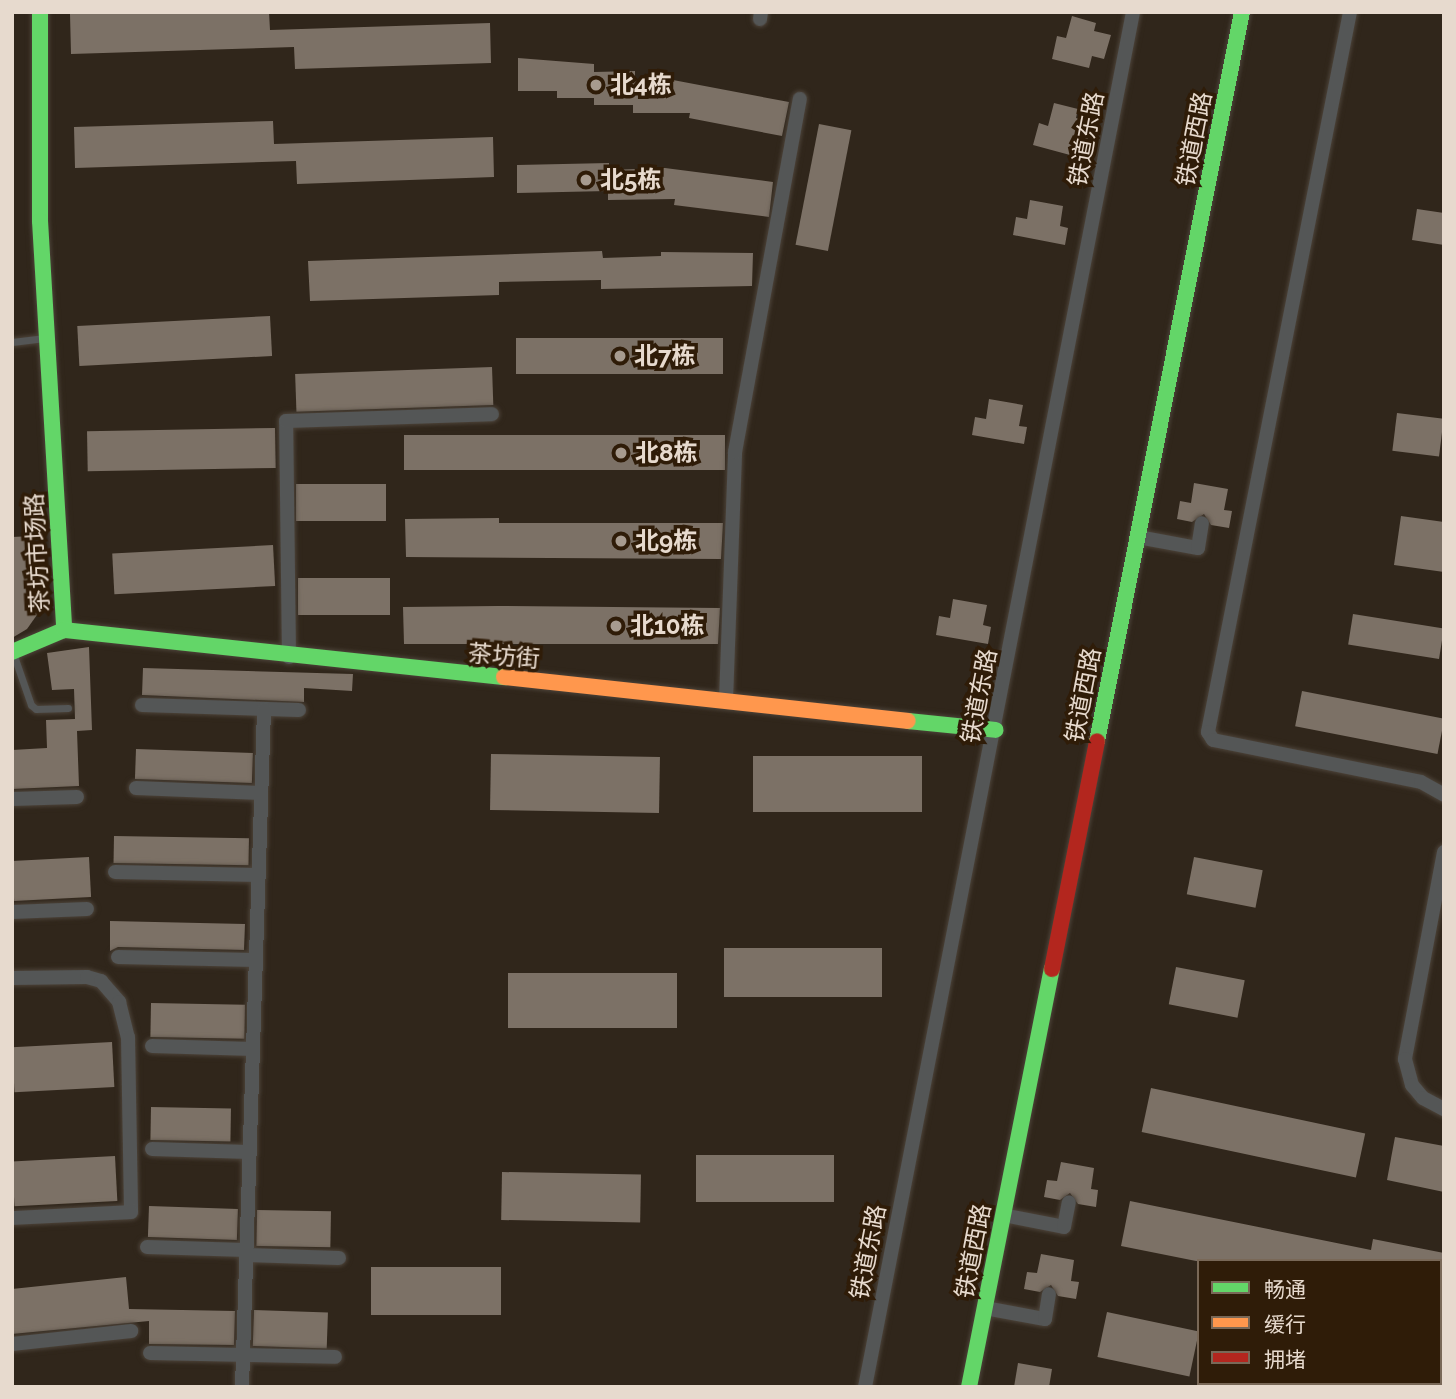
<!DOCTYPE html>
<html>
<head>
<meta charset="utf-8">
<style>
  body { margin:0 }
  #map { position:relative; width:1456px; height:1399px; overflow:hidden; background:#30261b; font-family:Raleway,"Noto Sans SC",sans-serif }
  div>[style] { position:absolute }
  [style*='--x'] { left:calc(var(--x)*1px); top:calc(var(--y)*1px); width:calc(var(--w)*1px); rotate:calc(var(--a)*1deg) }
  .building>* { inset:0; background:#7c7166; transform-origin:0 0 }
  .roads { filter:drop-shadow(0 0 2px #4c4339) drop-shadow(0 0 2px #4c4339) }
  .lane>* { height:7px; margin:-3.5px; padding:0 3.5px; transform-origin:3.5px; border-radius:3.5px; background:#545656 }
  .street>* { height:14px; margin:-7px; padding:0 7px; transform-origin:7px; border-radius:7px; background:#545656 }
  .fast>* { height:16px; margin:-8px; padding:0 8px; transform-origin:8px; border-radius:8px; background:#63d668 }
  .slow>* { height:16px; margin:-8px; padding:0 8px; transform-origin:8px; border-radius:8px; background:#ff974d }
  .jam>* { height:16px; margin:-8px; padding:0 8px; transform-origin:8px; border-radius:8px; background:#b3261e }
  .dots>* { width:19px; height:19px; translate:-50% -50%; box-sizing:border-box; border:4px solid #2f1c08; border-radius:50% }
  span { translate:-50% -50%; white-space:nowrap; text-align:center; line-height:1.15; -webkit-text-stroke:7px #2f1c08; paint-order:stroke }
  .poi-label { font-size:24px; color:#e7dace; font-weight:700 }
  .left { translate:0 -50%; text-align:left }
  .street-label { font-size:24px; color:#e7dace }
  .frame { position:absolute; inset:0; border:14px solid #e7dace; pointer-events:none }
  .legend { position:absolute; left:1197px; top:1259px; width:245px; height:126px; box-sizing:border-box; background:#2f1c08; border:2px solid #796857; margin:0; padding:9px 12px; list-style:none; font-size:21px; color:#e7dace }
  .legend li { display:flex; align-items:center; gap:14px; height:35px }
  .legend b { width:35px; border:2px solid #796857 }
</style>
</head>
<body>
<div id="map">
  <div class="building">
    <div style="clip-path:polygon(269px 12px,270px 30px,490px 23px,491px 63px,295px 69px,294px 47px,71px 54px,70px 14px)"></div>
    <div style="clip-path:polygon(1072px 16px,1096px 23px,1094px 31px,1111px 35px,1104px 59px,1092px 56px,1089px 68px,1052px 59px,1057px 36px,1066px 38px)"></div>
    <div style="clip-path:polygon(518px 58px,594px 64px,594px 72px,635px 71px,635px 80px,673px 80px,789px 102px,782px 136px,689px 118px,690px 113px,633px 113px,633px 105px,594px 105px,594px 98px,557px 98px,557px 91px,518px 91px)"></div>
    <div style="clip-path:polygon(1054px 103px,1078px 109px,1076px 118px,1092px 121px,1086px 146px,1074px 143px,1070px 155px,1033px 145px,1039px 123px,1048px 126px)"></div>
    <div style="clip-path:polygon(273px 121px,274px 144px,493px 137px,494px 177px,297px 184px,296px 161px,75px 168px,74px 127px)"></div>
    <div style="left:819px;top:124px;width:33px;height:123px;rotate:11deg"></div>
    <div style="clip-path:polygon(609px 163px,609px 170px,665px 168px,773px 182px,769px 217px,674px 205px,675px 199px,608px 200px,608px 191px,517px 193px,517px 165px)"></div>
    <div style="clip-path:polygon(1030px 200px,1063px 206px,1060px 226px,1068px 228px,1065px 245px,1013px 235px,1016px 217px,1027px 219px)"></div>
    <div style="clip-path:polygon(1417px 209px,1444px 213px,1444px 245px,1412px 240px)"></div>
    <div style="clip-path:polygon(602px 251px,603px 258px,661px 256px,661px 252px,753px 253px,752px 286px,601px 289px,601px 280px,499px 282px,499px 295px,310px 301px,308px 261px)"></div>
    <div style="left:270px;top:316px;width:40px;height:193px;rotate:87deg"></div>
    <div style="left:516px;top:338px;width:207px;height:36px"></div>
    <div style="left:492px;top:367px;width:38px;height:197px;rotate:88deg"></div>
    <div style="clip-path:polygon(989px 399px,1023px 405px,1019px 426px,1027px 427px,1024px 444px,972px 435px,975px 417px,986px 419px)"></div>
    <div style="left:1397px;top:413px;width:47px;height:38px;rotate:7deg"></div>
    <div style="left:275px;top:428px;width:40px;height:188px;rotate:89deg"></div>
    <div style="left:725px;top:435px;width:35px;height:321px;rotate:90deg"></div>
    <div style="clip-path:polygon(1194px 483px,1228px 489px,1224px 510px,1232px 511px,1229px 528px,1211px 525px,1204px 514px,1192px 522px,1177px 519px,1180px 501px,1191px 503px)"></div>
    <div style="left:386px;top:484px;width:37px;height:90px;rotate:90deg"></div>
    <div style="clip-path:polygon(1401px 516px,1444px 522px,1444px 572px,1394px 565px)"></div>
    <div style="clip-path:polygon(499px 518px,499px 523px,723px 523px,721px 559px,406px 557px,405px 519px)"></div>
    <div style="clip-path:polygon(33px 536px,39px 612px,27px 629px,12px 638px,12px 537px)"></div>
    <div style="left:273px;top:545px;width:41px;height:161px;rotate:87deg"></div>
    <div style="left:390px;top:578px;width:37px;height:92px;rotate:90deg"></div>
    <div style="clip-path:polygon(953px 599px,987px 605px,983px 625px,991px 627px,988px 644px,936px 635px,939px 616px,950px 618px)"></div>
    <div style="clip-path:polygon(497px 606px,720px 608px,718px 644px,404px 644px,403px 607px)"></div>
    <div style="left:1353px;top:614px;width:92px;height:31px;rotate:9deg"></div>
    <div style="clip-path:polygon(89px 647px,92px 730px,77px 731px,79px 786px,12px 789px,12px 750px,47px 748px,46px 720px,75px 719px,74px 689px,52px 690px,47px 653px)"></div>
    <div style="clip-path:polygon(143px 668px,353px 674px,352px 691px,304px 688px,304px 702px,142px 695px)"></div>
    <div style="left:1302px;top:691px;width:145px;height:36px;rotate:11deg"></div>
    <div style="left:136px;top:749px;width:117px;height:30px;rotate:2deg"></div>
    <div style="left:491px;top:754px;width:169px;height:56px;rotate:1deg"></div>
    <div style="left:753px;top:756px;width:169px;height:56px"></div>
    <div style="left:114px;top:836px;width:135px;height:27px;rotate:1deg"></div>
    <div style="left:89px;top:857px;width:40px;height:77px;rotate:87deg"></div>
    <div style="left:1194px;top:857px;width:70px;height:38px;rotate:11deg"></div>
    <div style="clip-path:polygon(110px 921px,245px 924px,244px 950px,118px 947px,110px 951px)"></div>
    <div style="left:724px;top:948px;width:158px;height:49px"></div>
    <div style="left:1176px;top:967px;width:70px;height:38px;rotate:11deg"></div>
    <div style="left:508px;top:973px;width:169px;height:55px"></div>
    <div style="left:151px;top:1003px;width:94px;height:34px;rotate:1deg"></div>
    <div style="left:112px;top:1042px;width:45px;height:100px;rotate:87deg"></div>
    <div style="left:1151px;top:1088px;width:219px;height:45px;rotate:12deg"></div>
    <div style="left:151px;top:1107px;width:80px;height:33px;rotate:1deg"></div>
    <div style="clip-path:polygon(1395px 1137px,1444px 1146px,1444px 1192px,1387px 1180px)"></div>
    <div style="left:696px;top:1155px;width:138px;height:47px"></div>
    <div style="left:115px;top:1156px;width:45px;height:103px;rotate:87deg"></div>
    <div style="clip-path:polygon(1061px 1162px,1094px 1168px,1091px 1189px,1098px 1190px,1096px 1207px,1078px 1204px,1070px 1193px,1060px 1200px,1044px 1197px,1047px 1180px,1057px 1181px)"></div>
    <div style="left:502px;top:1172px;width:139px;height:48px;rotate:1deg"></div>
    <div style="clip-path:polygon(1130px 1201px,1371px 1250px,1373px 1239px,1444px 1253px,1444px 1261px,1196px 1261px,1121px 1246px)"></div>
    <div style="left:149px;top:1206px;width:89px;height:31px;rotate:2deg"></div>
    <div style="left:257px;top:1210px;width:74px;height:36px;rotate:1deg"></div>
    <div style="clip-path:polygon(1041px 1254px,1074px 1260px,1071px 1281px,1079px 1282px,1076px 1299px,1058px 1296px,1051px 1285px,1040px 1292px,1024px 1289px,1027px 1272px,1037px 1273px)"></div>
    <div style="left:371px;top:1267px;width:130px;height:48px"></div>
    <div style="clip-path:polygon(126px 1277px,129px 1309px,235px 1311px,234px 1345px,149px 1344px,149px 1321px,12px 1334px,12px 1289px)"></div>
    <div style="left:254px;top:1310px;width:74px;height:36px;rotate:2deg"></div>
    <div style="left:1107px;top:1312px;width:94px;height:46px;rotate:12deg"></div>
    <div style="clip-path:polygon(1018px 1363px,1052px 1369px,1049px 1387px,1014px 1387px)"></div>
  </div>
  <div class="roads">
    <div class="lane">
      <div style="--x:12;--y:342;--w:31;--a:-7"></div>
      <div style="--x:13;--y:653;--w:55;--a:70.9"></div>
      <div style="--x:31;--y:705;--w:6;--a:39"></div>
      <div style="--x:36;--y:709;--w:32;--a:-2"></div>
    </div>
    <div class="street">
      <div style="--x:1350;--y:12;--w:734;--a:101.16"></div>
      <div style="--x:1208;--y:732;--w:9;--a:58"></div>
      <div style="--x:1213;--y:740;--w:212;--a:11.4"></div>
      <div style="--x:1421;--y:782;--w:26;--a:29"></div>
      <div style="--x:760;--y:19;--w:7;--a:-82"></div>
      <div style="--x:1138;--y:537;--w:61;--a:10.4"></div>
      <div style="--x:1198;--y:548;--w:25;--a:-81"></div>
      <div style="--x:289;--y:657;--w:236;--a:-90.7"></div>
      <div style="--x:286;--y:421;--w:206;--a:-1.9"></div>
      <div style="--x:726;--y:700;--w:248;--a:-87.9"></div>
      <div style="--x:735;--y:452;--w:359;--a:-79.6"></div>
      <div style="--x:142;--y:705;--w:157;--a:1.8"></div>
      <div style="--x:136;--y:788;--w:125;--a:2.3"></div>
      <div style="--x:12;--y:799;--w:65;--a:-1.8"></div>
      <div style="--x:1444;--y:852;--w:211;--a:100.7"></div>
      <div style="--x:1405;--y:1059;--w:27;--a:75"></div>
      <div style="--x:1412;--y:1085;--w:17;--a:50"></div>
      <div style="--x:1423;--y:1098;--w:24;--a:28"></div>
      <div style="--x:115;--y:872;--w:143;--a:1.2"></div>
      <div style="--x:12;--y:912;--w:75;--a:-2.3"></div>
      <div style="--x:118;--y:957;--w:137;--a:1.3"></div>
      <div style="--x:12;--y:978;--w:75;--a:-0.8"></div>
      <div style="--x:87;--y:977;--w:15;--a:16"></div>
      <div style="--x:101;--y:981;--w:28;--a:49"></div>
      <div style="--x:119;--y:1002;--w:36;--a:76"></div>
      <div style="--x:128;--y:1037;--w:175;--a:89"></div>
      <div style="--x:131;--y:1212;--w:119;--a:177.1"></div>
      <div style="--x:152;--y:1046;--w:101;--a:1.7"></div>
      <div style="--x:152;--y:1149;--w:97;--a:1.8"></div>
      <div style="--x:1003;--y:1215;--w:62;--a:11.1"></div>
      <div style="--x:1064;--y:1227;--w:25;--a:-79"></div>
      <div style="--x:147;--y:1247;--w:99;--a:1.7"></div>
      <div style="--x:246;--y:1255;--w:93;--a:1.8"></div>
      <div style="--x:985;--y:1308;--w:61;--a:10.4"></div>
      <div style="--x:1045;--y:1319;--w:25;--a:-81"></div>
      <div style="--x:1440;--y:1310;--w:4;--a:14"></div>
      <div style="--x:12;--y:1344;--w:120;--a:-6.2"></div>
      <div style="--x:150;--y:1353;--w:185;--a:1.2"></div>
      <div style="--x:242;--y:1387;--w:678;--a:-88.14"></div>
      <div style="--x:865;--y:1387;--w:1401;--a:-78.97"></div>
      <div style="--x:1328;--y:1387;--w:4;--a:-76"></div>
    </div>
    <div class="fast">
      <div style="--x:40;--y:12;--w:209;--a:90"></div>
      <div style="--x:40;--y:221;--w:410;--a:86.6"></div>
      <div style="--x:12;--y:652;--w:56;--a:-22.9"></div>
      <div style="--x:64;--y:630;--w:443;--a:6.1"></div>
      <div style="--x:908;--y:721;--w:88;--a:5.8"></div>
      <div style="--x:1097;--y:741;--w:743;--a:-78.75"></div>
      <div style="--x:969;--y:1387;--w:426;--a:-78.8"></div>
    </div>
    <div class="slow">
      <div style="--x:504;--y:677;--w:406;--a:6.2"></div>
    </div>
    <div class="jam">
      <div style="--x:1052;--y:969;--w:232;--a:-78.8"></div>
    </div>
  </div>
  <div class="dots">
    <div style="left:596px;top:85px;background:#a79b8f"></div>
    <div style="left:586px;top:180px;background:#a79b8f"></div>
    <div style="left:620px;top:356px;background:#a79b8f"></div>
    <div style="left:621px;top:453px;background:#a79b8f"></div>
    <div style="left:621px;top:541px;background:#a79b8f"></div>
    <div style="left:616px;top:626px;background:#a79b8f"></div>
  </div>
  <div class="poi-label">
    <span class="left" style="left:610px;top:85px">北4栋</span>
    <span class="left" style="left:600px;top:180px">北5栋</span>
    <span class="left" style="left:634px;top:356px">北7栋</span>
    <span class="left" style="left:635px;top:453px">北8栋</span>
    <span class="left" style="left:635px;top:541px">北9栋</span>
    <span class="left" style="left:630px;top:626px">北10栋</span>
  </div>
  <div class="street-label">
    <span style="left:1086px;top:139px;rotate:-79deg">铁道东路</span>
    <span style="left:1194px;top:139px;rotate:-79deg">铁道西路</span>
    <span style="left:37px;top:553px;rotate:-93deg">茶坊市场路</span>
    <span style="left:504px;top:656px;rotate:5deg">茶坊街</span>
    <span style="left:1083px;top:695px;rotate:-79deg">铁道西路</span>
    <span style="left:979px;top:696px;rotate:-79deg">铁道东路</span>
    <span style="left:973px;top:1251px;rotate:-79deg">铁道西路</span>
    <span style="left:868px;top:1252px;rotate:-79deg">铁道东路</span>
  </div>
  <div class="frame"></div>
  <ul class="legend">
  <li><b style="height:9px;background:#63d668"></b>畅通</li>
  <li><b style="height:9px;background:#ff974d"></b>缓行</li>
  <li><b style="height:9px;background:#b3261e"></b>拥堵</li>
  </ul>
</div>
</body>
</html>
